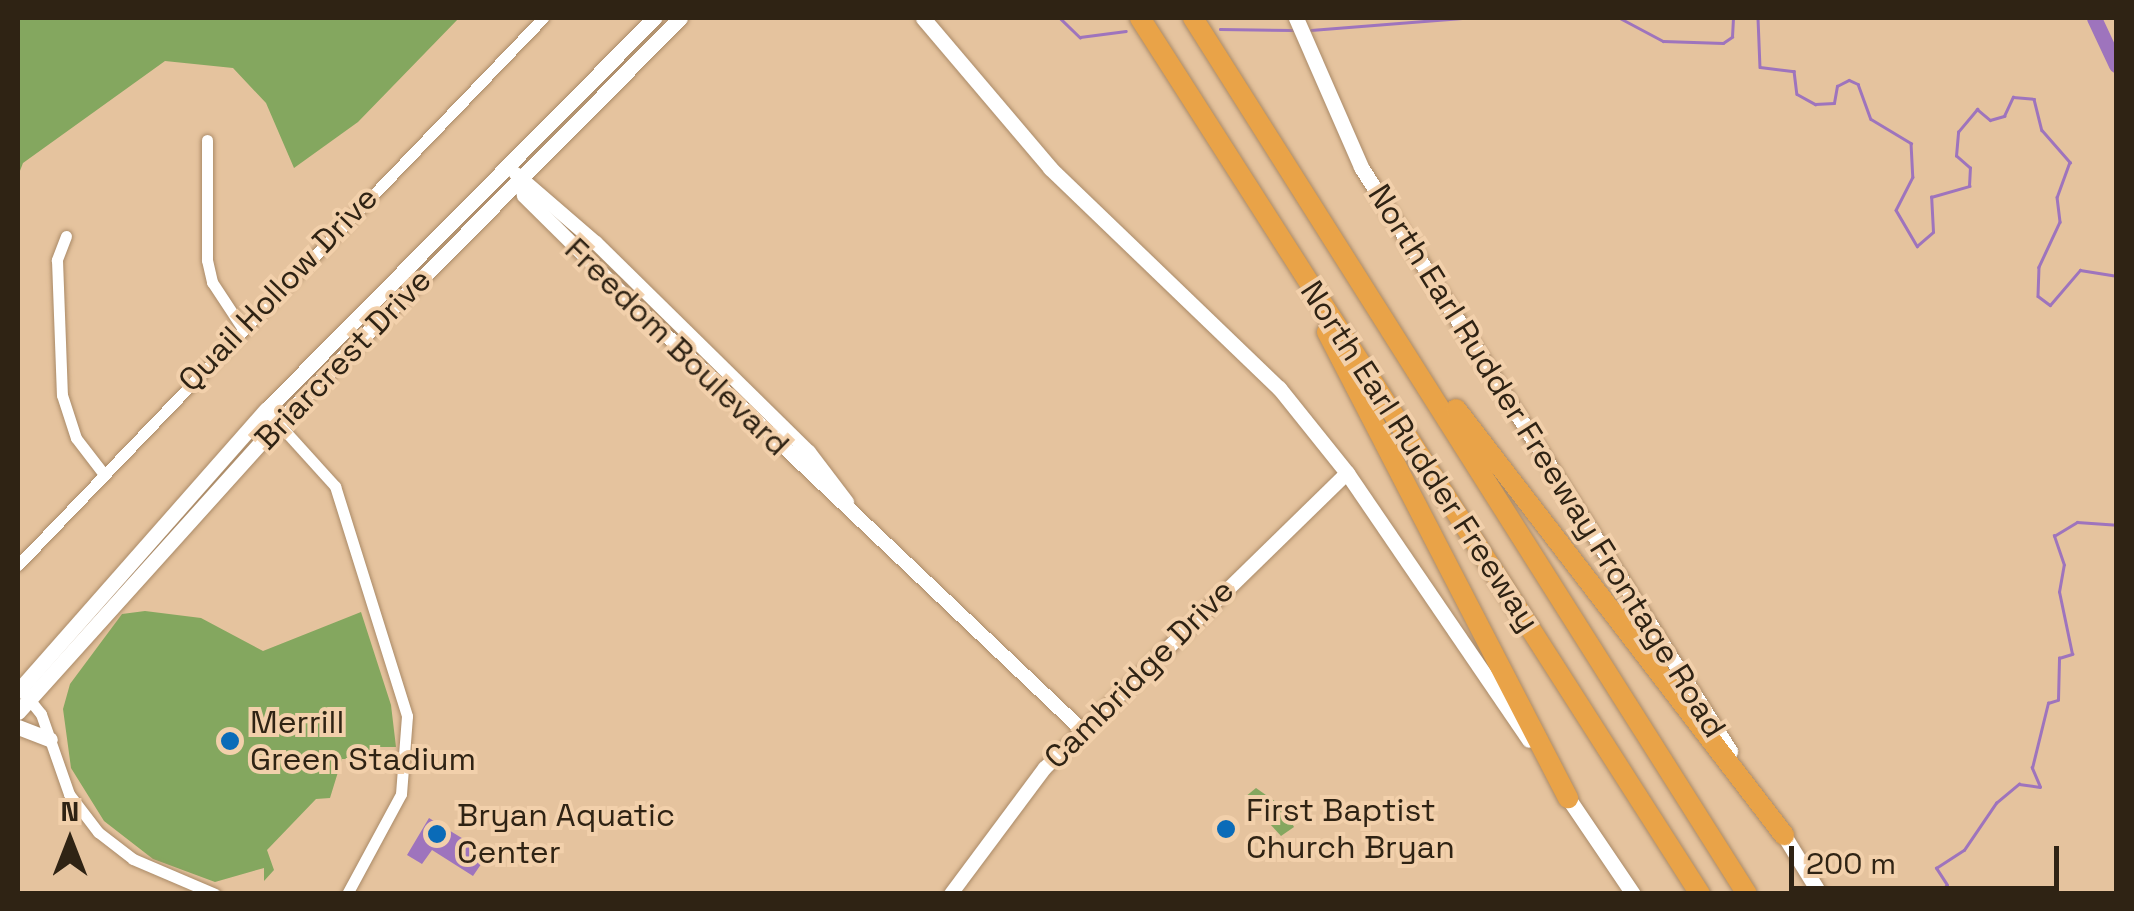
<!DOCTYPE html>
<html>
<head>
<meta charset="utf-8">
<style>
  body { margin:0 }
  #map { position:relative; width:2134px; height:911px; overflow:hidden; background:#e5c39e; font-family:"Space Grotesk",sans-serif }
  div>[style] { position:absolute }
  [style*='--x'] { left:calc(var(--x)*1px); top:calc(var(--y)*1px); width:calc(var(--w)*1px); rotate:calc(var(--a)*1deg) }
  .green>* { inset:0; background:#84a75f }
  .water>* { inset:0; background:#9e74bd }
  .stream>* { height:2.5px; margin:-1.25px; padding:0 1.25px; transform-origin:1.25px; border-radius:1.25px; background:#9e74bd }
  .river>* { height:15px; margin:-7.5px; padding:0 7.5px; transform-origin:7.5px; border-radius:7.5px; background:#9e74bd }
  .roads { filter:drop-shadow(0 0 2px #aa8a67) drop-shadow(0 0 2px #aa8a67) }
  .minor>* { height:11px; margin:-5.5px; padding:0 5.5px; transform-origin:5.5px; border-radius:5.5px; background:#fff }
  .tertiary>* { height:14px; margin:-7px; padding:0 7px; transform-origin:7px; border-radius:7px; background:#fff }
  .secondary>* { height:15px; margin:-7.5px; padding:0 7.5px; transform-origin:7.5px; border-radius:7.5px; background:#fff }
  .motorway>* { height:20px; margin:-10px; padding:0 10px; transform-origin:10px; border-radius:10px; background:#e9a348 }
  .dots>* { width:28px; height:28px; translate:-50% -50%; box-sizing:border-box; border:5px solid #f2d0ab; border-radius:50% }
  span { translate:-50% -50%; white-space:nowrap; text-align:center; line-height:1.15; -webkit-text-stroke:8px #f2d0ab; paint-order:stroke }
  .street-label { font-size:32px; color:#2f2314 }
  .poi-label { font-size:32px; color:#2f2314 }
  .left { translate:0 -50%; text-align:left }
  .frame { position:absolute; inset:0; border:20px solid #2f2314; pointer-events:none }
  .north { position:absolute; left:20px; top:791px; width:100px; height:100px; -webkit-text-stroke:8px #f2d0ab; paint-order:stroke; rotate:0deg; font-size:28px; font-weight:700; line-height:40px; text-align:center; color:#2f2314 }
  .north::after { content:''; display:block; margin:auto; width:35px; height:45px; background:#2f2314; clip-path:polygon(50% 0,100% 100%,50% 72%,0 100%) }
  .scale { position:absolute; left:1789px; top:846px; width:270px; height:45px; box-sizing:border-box; border:5px solid #2f2314; border-top:0; padding-left:12px; font-size:30px; line-height:35px; white-space:nowrap; color:#2f2314; -webkit-text-stroke:8px #f2d0ab; paint-order:stroke }
</style>
</head>
<body>
<div id="map">
  <div class="green">
    <div style="clip-path:polygon(18px 18px,459px 18px,358px 122px,294px 168px,266px 103px,233px 68px,165px 61px,23px 163px,18px 176px)"></div>
    <div style="clip-path:polygon(145px 611px,201px 618px,263px 651px,361px 612px,391px 705px,396px 747px,370px 747px,369px 759px,342px 759px,330px 798px,316px 799px,267px 850px,274px 870px,264px 881px,264px 868px,215px 882px,153px 859px,104px 821px,71px 768px,63px 709px,70px 684px,122px 614px)"></div>
    <div style="clip-path:polygon(1256px 788px,1283px 807px,1294px 827px,1281px 836px,1245px 797px)"></div>
  </div>
  <div class="water">
    <div style="clip-path:polygon(429px 818px,488px 854px,473px 876px,432px 850px,422px 864px,407px 855px)"></div>
  </div>
  <div class="stream">
    <div style="--x:1060;--y:18;--w:28;--a:44"></div>
    <div style="--x:1080;--y:37;--w:46;--a:-7.4"></div>
    <div style="--x:1620;--y:18;--w:49;--a:28.1"></div>
    <div style="--x:1663;--y:41;--w:60;--a:1.9"></div>
    <div style="--x:1723;--y:43;--w:11;--a:-34"></div>
    <div style="--x:1732;--y:37;--w:19;--a:-87"></div>
    <div style="--x:1758;--y:18;--w:49;--a:87.7"></div>
    <div style="--x:1760;--y:67;--w:34;--a:7"></div>
    <div style="--x:1794;--y:71;--w:23;--a:83"></div>
    <div style="--x:1797;--y:94;--w:21;--a:29"></div>
    <div style="--x:1815;--y:104;--w:19;--a:-3"></div>
    <div style="--x:1834;--y:103;--w:17;--a:-80"></div>
    <div style="--x:1837;--y:86;--w:13;--a:-27"></div>
    <div style="--x:1849;--y:80;--w:10;--a:24"></div>
    <div style="--x:1858;--y:84;--w:37;--a:70"></div>
    <div style="--x:1871;--y:119;--w:47;--a:31"></div>
    <div style="--x:1911;--y:143;--w:34;--a:87"></div>
    <div style="--x:1913;--y:177;--w:37;--a:117"></div>
    <div style="--x:1896;--y:210;--w:42;--a:59.7"></div>
    <div style="--x:1917;--y:246;--w:21;--a:-41"></div>
    <div style="--x:1933;--y:232;--w:35;--a:-93"></div>
    <div style="--x:1931;--y:197;--w:40;--a:-16"></div>
    <div style="--x:1969;--y:186;--w:18;--a:-87"></div>
    <div style="--x:1970;--y:168;--w:18;--a:-139"></div>
    <div style="--x:1956;--y:156;--w:24;--a:-85"></div>
    <div style="--x:1958;--y:132;--w:30;--a:-50"></div>
    <div style="--x:1977;--y:109;--w:17;--a:40"></div>
    <div style="--x:1990;--y:120;--w:15;--a:-16"></div>
    <div style="--x:2004;--y:116;--w:21;--a:-65"></div>
    <div style="--x:2013;--y:97;--w:21;--a:5"></div>
    <div style="--x:2034;--y:99;--w:32;--a:76"></div>
    <div style="--x:2042;--y:130;--w:43;--a:48.8"></div>
    <div style="--x:2070;--y:162;--w:37;--a:110"></div>
    <div style="--x:2057;--y:197;--w:25;--a:83"></div>
    <div style="--x:2060;--y:222;--w:50;--a:115"></div>
    <div style="--x:2039;--y:267;--w:29;--a:92"></div>
    <div style="--x:2038;--y:296;--w:15;--a:37"></div>
    <div style="--x:2050;--y:305;--w:46;--a:-49.4"></div>
    <div style="--x:2080;--y:270;--w:36;--a:9"></div>
    <div style="--x:1220;--y:29;--w:73;--a:0.8"></div>
    <div style="--x:1311;--y:30;--w:151;--a:-4.5"></div>
    <div style="--x:1937;--y:894;--w:13;--a:-42"></div>
    <div style="--x:1947;--y:885;--w:20;--a:-123"></div>
    <div style="--x:1936;--y:868;--w:33;--a:-33"></div>
    <div style="--x:1964;--y:850;--w:57;--a:-55.8"></div>
    <div style="--x:1996;--y:803;--w:30;--a:-40"></div>
    <div style="--x:2019;--y:784;--w:21;--a:8"></div>
    <div style="--x:2040;--y:787;--w:21;--a:-113"></div>
    <div style="--x:2032;--y:768;--w:67;--a:-76.2"></div>
    <div style="--x:2048;--y:703;--w:10;--a:-17"></div>
    <div style="--x:2058;--y:700;--w:42;--a:-88.6"></div>
    <div style="--x:2059;--y:658;--w:14;--a:-17"></div>
    <div style="--x:2072;--y:654;--w:63;--a:-101.8"></div>
    <div style="--x:2059;--y:592;--w:27;--a:-80"></div>
    <div style="--x:2064;--y:565;--w:31;--a:-109"></div>
    <div style="--x:2054;--y:536;--w:27;--a:-31"></div>
    <div style="--x:2077;--y:522;--w:39;--a:4"></div>
  </div>
  <div class="river">
    <div style="--x:2094;--y:18;--w:52;--a:64.9"></div>
  </div>
  <div class="roads">
    <div class="minor">
      <div style="--x:207;--y:140;--w:120;--a:90"></div>
      <div style="--x:207;--y:260;--w:23;--a:77"></div>
      <div style="--x:212;--y:282;--w:53;--a:56.6"></div>
      <div style="--x:66;--y:236;--w:26;--a:111"></div>
      <div style="--x:57;--y:260;--w:135;--a:87.9"></div>
      <div style="--x:62;--y:395;--w:45;--a:72"></div>
      <div style="--x:76;--y:438;--w:44;--a:52.4"></div>
      <div style="--x:266;--y:410;--w:103;--a:47.8"></div>
      <div style="--x:335;--y:486;--w:241;--a:72.6"></div>
      <div style="--x:407;--y:716;--w:78;--a:94.4"></div>
      <div style="--x:401;--y:794;--w:114;--a:118.4"></div>
      <div style="--x:18;--y:565;--w:758;--a:-46.18"></div>
      <div style="--x:24;--y:693;--w:27;--a:51"></div>
      <div style="--x:41;--y:714;--w:85;--a:70.7"></div>
      <div style="--x:69;--y:794;--w:48;--a:52.7"></div>
      <div style="--x:98;--y:832;--w:44;--a:37.6"></div>
      <div style="--x:133;--y:859;--w:89;--a:23.1"></div>
    </div>
    <div class="tertiary">
      <div style="--x:516;--y:174;--w:106;--a:40.8"></div>
      <div style="--x:596;--y:243;--w:298;--a:44.5"></div>
      <div style="--x:809;--y:452;--w:63;--a:52.8"></div>
      <div style="--x:520;--y:178;--w:18;--a:77"></div>
      <div style="--x:524;--y:196;--w:146;--a:44.7"></div>
      <div style="--x:628;--y:299;--w:626;--a:43.51"></div>
      <div style="--x:951;--y:894;--w:157;--a:-53.3"></div>
      <div style="--x:1045;--y:768;--w:422;--a:-44.3"></div>
    </div>
    <div class="secondary">
      <div style="--x:923;--y:18;--w:197;--a:49.7"></div>
      <div style="--x:1050;--y:168;--w:318;--a:43.9"></div>
      <div style="--x:1279;--y:388;--w:109;--a:51.3"></div>
      <div style="--x:1347;--y:473;--w:323;--a:55.7"></div>
      <div style="--x:1296;--y:18;--w:163;--a:66.4"></div>
      <div style="--x:1361;--y:167;--w:691;--a:57.71"></div>
      <div style="--x:18;--y:691;--w:375;--a:-48.6"></div>
      <div style="--x:266;--y:410;--w:552;--a:-45.29"></div>
      <div style="--x:18;--y:712;--w:390;--a:-48"></div>
      <div style="--x:279;--y:422;--w:569;--a:-45.21"></div>
      <div style="--x:18;--y:727;--w:34;--a:21"></div>
      <div style="--x:1564;--y:792;--w:123;--a:55.9"></div>
      <div style="--x:1780;--y:829;--w:76;--a:58.4"></div>
    </div>
    <div class="motorway">
      <div style="--x:1140;--y:18;--w:1040;--a:57.41"></div>
      <div style="--x:1193;--y:18;--w:1036;--a:57.69"></div>
      <div style="--x:1327;--y:332;--w:525;--a:62.65"></div>
      <div style="--x:1456;--y:409;--w:538;--a:52.41"></div>
    </div>
  </div>
  <div class="dots">
    <div style="left:230px;top:741px;background:#0a6bb8"></div>
    <div style="left:1226px;top:829px;background:#0a6bb8"></div>
    <div style="left:437px;top:834px;background:#0a6bb8"></div>
  </div>
  <div class="street-label">
    <span style="left:278px;top:289px;rotate:-46deg">Quail Hollow Drive</span>
    <span style="left:677px;top:347px;rotate:44deg">Freedom Boulevard</span>
    <span style="left:343px;top:359px;rotate:-46deg">Briarcrest Drive</span>
    <span style="left:1420px;top:456px;rotate:57deg">North Earl Rudder Freeway</span>
    <span style="left:1547px;top:461px;rotate:58deg">North Earl Rudder Freeway Frontage Road</span>
    <span style="left:1139px;top:674px;rotate:-45deg">Cambridge Drive</span>
  </div>
  <div class="poi-label">
    <span class="left" style="left:250px;top:741px">Merrill<br>Green Stadium</span>
    <span class="left" style="left:1246px;top:829px">First Baptist<br>Church Bryan</span>
    <span class="left" style="left:457px;top:834px">Bryan Aquatic<br>Center</span>
  </div>
  <div class="frame"></div>
  <div class="north">N</div>
  <div class="scale">200 m</div>
</div>
</body>
</html>
